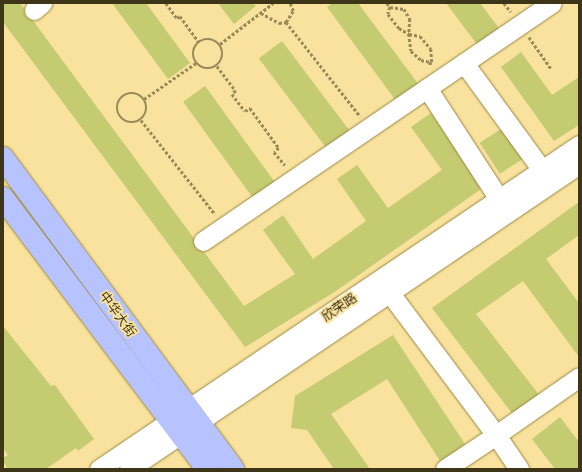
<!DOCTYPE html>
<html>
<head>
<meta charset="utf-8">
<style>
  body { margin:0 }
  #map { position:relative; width:582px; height:472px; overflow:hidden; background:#f8e29d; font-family:Lato,"Noto Sans SC",sans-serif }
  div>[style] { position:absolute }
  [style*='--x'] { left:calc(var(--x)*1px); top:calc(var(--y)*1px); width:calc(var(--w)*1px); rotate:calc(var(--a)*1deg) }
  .building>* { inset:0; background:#c4cb71; transform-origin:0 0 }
  .path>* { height:2.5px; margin-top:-1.25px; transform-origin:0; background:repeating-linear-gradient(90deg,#998a5a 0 3px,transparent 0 5px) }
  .path>.ring { margin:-1.25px; padding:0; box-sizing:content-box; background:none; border:2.5px solid #998a5a; border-radius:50% }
  .roads { filter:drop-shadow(0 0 1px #9c8844) drop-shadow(0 0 1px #9c8844) }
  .minor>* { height:19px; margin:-9.5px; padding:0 9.5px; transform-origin:9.5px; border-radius:9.5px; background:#fff }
  .major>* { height:22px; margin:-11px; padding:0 11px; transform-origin:11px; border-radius:11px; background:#b6c3ff }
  span { translate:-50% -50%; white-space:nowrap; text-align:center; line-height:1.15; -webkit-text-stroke:3.5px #f8e29d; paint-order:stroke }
  .street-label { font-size:13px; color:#3e3519 }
  .frame { position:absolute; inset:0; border:4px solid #3e3519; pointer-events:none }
</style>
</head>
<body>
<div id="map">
  <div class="building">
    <div style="clip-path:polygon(3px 3px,20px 3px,244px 306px,295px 274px,263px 230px,283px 215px,313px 259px,366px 221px,337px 179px,357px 165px,388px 208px,442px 170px,411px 127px,431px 113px,484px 187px,336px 291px,245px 347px,3px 22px)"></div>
    <div style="clip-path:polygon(112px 3px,146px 3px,190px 63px,168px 79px)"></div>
    <div style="clip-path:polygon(218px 3px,253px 3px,256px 6px,234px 24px)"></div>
    <div style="clip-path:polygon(333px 3px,358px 3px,422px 89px,399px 105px,327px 7px)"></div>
    <div style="clip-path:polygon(446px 3px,480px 3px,501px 31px,479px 47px)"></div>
    <div style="left:282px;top:41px;width:116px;height:29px;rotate:53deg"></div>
    <div style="clip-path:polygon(521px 52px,552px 95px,579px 77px,579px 125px,554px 141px,501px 67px)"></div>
    <div style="left:205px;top:86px;width:124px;height:27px;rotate:54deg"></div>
    <div style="left:504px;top:127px;width:37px;height:29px;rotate:57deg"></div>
    <div style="clip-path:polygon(579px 202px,579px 235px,546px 259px,579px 303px,579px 357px,523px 281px,476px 314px,540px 396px,514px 416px,432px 308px)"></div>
    <div style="clip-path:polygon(3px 326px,51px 386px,55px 385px,94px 439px,78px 451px,76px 448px,46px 469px,8px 469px,3px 462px,3px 458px,8px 455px,3px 448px)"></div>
    <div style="clip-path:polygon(393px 335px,469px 450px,444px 467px,387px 379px,331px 414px,370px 469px,334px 469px,307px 430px,291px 428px,295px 396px)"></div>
    <div style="clip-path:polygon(560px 417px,579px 442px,579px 469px,555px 469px,532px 439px)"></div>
  </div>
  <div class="path">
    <div style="--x:166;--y:3;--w:19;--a:54"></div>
    <div style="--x:177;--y:18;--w:4;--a:-34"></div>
    <div style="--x:180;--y:16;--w:32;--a:54"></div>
    <div style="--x:387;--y:3;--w:5;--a:53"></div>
    <div style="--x:390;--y:7;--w:7;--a:106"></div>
    <div style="--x:388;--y:14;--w:18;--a:52"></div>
    <div style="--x:399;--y:28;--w:12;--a:31"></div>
    <div style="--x:409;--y:34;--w:17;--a:83"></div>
    <div style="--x:411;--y:51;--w:13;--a:42"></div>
    <div style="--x:421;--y:60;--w:10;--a:11"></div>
    <div style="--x:431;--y:62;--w:4;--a:104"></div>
    <div style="--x:504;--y:3;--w:11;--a:52"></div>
    <div style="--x:390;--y:7;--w:14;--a:8"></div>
    <div style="--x:404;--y:9;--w:12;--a:59"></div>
    <div style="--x:410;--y:19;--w:15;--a:94"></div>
    <div style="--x:409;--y:34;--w:11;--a:10"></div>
    <div style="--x:420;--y:36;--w:17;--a:50"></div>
    <div style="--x:431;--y:49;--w:13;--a:86"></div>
    <div style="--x:261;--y:13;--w:21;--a:29"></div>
    <div style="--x:279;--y:23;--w:7;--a:-8"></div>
    <div style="--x:286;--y:22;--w:13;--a:-58"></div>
    <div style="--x:293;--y:11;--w:9;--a:-111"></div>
    <div style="--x:286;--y:22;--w:120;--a:51.8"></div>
    <div style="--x:529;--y:37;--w:38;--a:55"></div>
    <div class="ring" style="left:193px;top:39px;width:27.5px;height:27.5px"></div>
    <div style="--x:220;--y:44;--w:67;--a:-37.7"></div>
    <div style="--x:217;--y:66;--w:31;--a:53"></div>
    <div style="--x:236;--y:91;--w:5;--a:143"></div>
    <div style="--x:232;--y:94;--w:21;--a:53"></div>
    <div style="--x:245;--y:111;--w:6;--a:-31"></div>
    <div style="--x:250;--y:108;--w:49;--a:54.1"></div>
    <div style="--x:279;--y:148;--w:6;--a:141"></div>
    <div style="--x:274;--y:152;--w:17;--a:50"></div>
    <div class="ring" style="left:117px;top:93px;width:27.5px;height:27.5px"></div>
    <div style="--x:144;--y:99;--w:63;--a:-34.7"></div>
    <div style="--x:141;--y:120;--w:120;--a:51.8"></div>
  </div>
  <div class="roads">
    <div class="minor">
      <div style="--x:34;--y:10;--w:11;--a:-41"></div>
      <div style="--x:464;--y:63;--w:132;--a:53.9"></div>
      <div style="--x:427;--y:88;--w:132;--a:57"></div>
      <div style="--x:203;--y:241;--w:422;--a:-34.3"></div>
      <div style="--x:389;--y:292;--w:179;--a:53.2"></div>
      <div style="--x:496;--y:435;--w:101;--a:-34.9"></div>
      <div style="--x:99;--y:469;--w:579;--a:-34.02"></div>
      <div style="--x:129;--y:469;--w:544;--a:-34.13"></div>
      <div style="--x:445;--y:469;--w:61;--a:-33.7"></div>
      <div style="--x:496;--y:435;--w:41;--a:55.9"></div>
    </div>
    <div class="major">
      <div style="--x:3;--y:158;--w:387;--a:53.5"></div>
      <div style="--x:3;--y:198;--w:339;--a:53"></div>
    </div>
  </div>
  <div class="street-label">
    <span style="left:339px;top:307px;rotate:-34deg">欣荣路</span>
    <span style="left:118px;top:314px;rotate:54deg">中华大街</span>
  </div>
  <div class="frame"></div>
</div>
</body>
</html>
